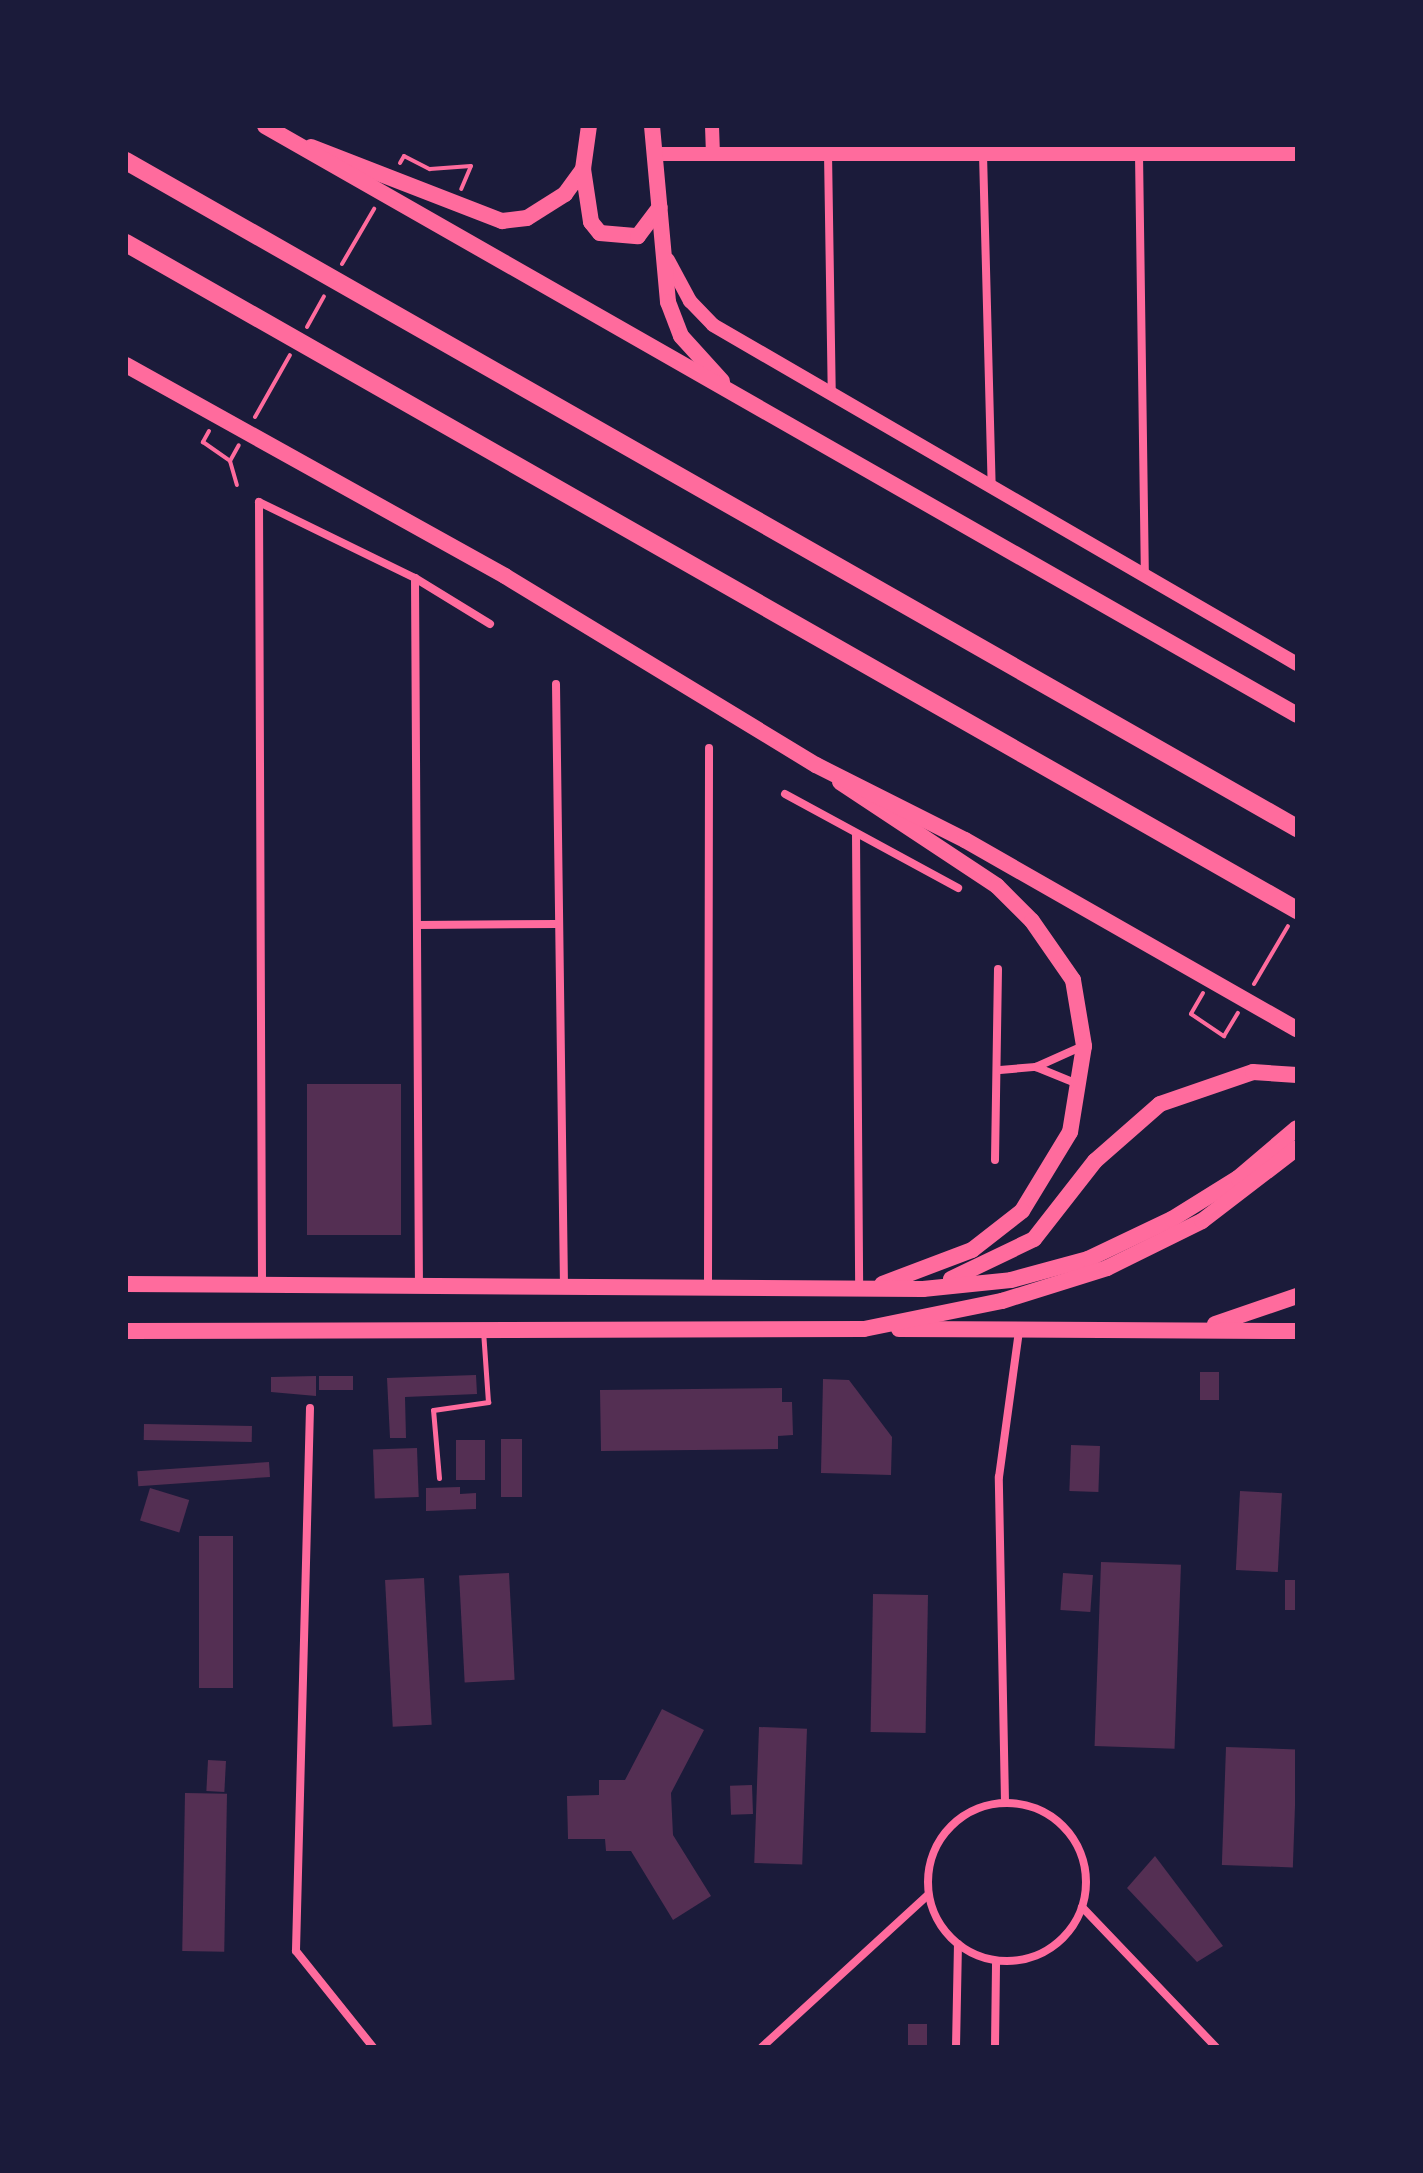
<!DOCTYPE html>
<html>
<head>
<meta charset="utf-8">
<style>
  body { margin:0 }
  #map { position:relative; width:1423px; height:2173px; overflow:hidden; background:#1b1b3a; font-family:Literata,serif }
  div>[style] { position:absolute }
  [style*='--x'] { left:calc(var(--x)*1px); top:calc(var(--y)*1px); width:calc(var(--w)*1px); rotate:calc(var(--a)*1deg) }
  .building>* { inset:0; background:#542f53; transform-origin:0 0 }
  .path>* { height:4px; margin:-2px; padding:0 2px; transform-origin:2px; border-radius:2px; background:#ff6b9d }
  .service>* { height:5px; margin:-2.5px; padding:0 2.5px; transform-origin:2.5px; border-radius:2.5px; background:#ff6b9d }
  .minor>* { height:8px; margin:-4px; padding:0 4px; transform-origin:4px; border-radius:4px; background:#ff6b9d }
  .minor>.ring { margin:-4px; padding:0; box-sizing:content-box; background:none; border:8px solid #ff6b9d; border-radius:50% }
  .tertiary>* { height:14px; margin:-7px; padding:0 7px; transform-origin:7px; border-radius:7px; background:#ff6b9d }
  .secondary>* { height:16px; margin:-8px; padding:0 8px; transform-origin:8px; border-radius:8px; background:#ff6b9d }
  .primary>* { height:16px; margin:-8px; padding:0 8px; transform-origin:8px; border-radius:8px; background:#ff6b9d }
  .trunk>* { height:18px; margin:-9px; padding:0 9px; transform-origin:9px; border-radius:9px; background:#ff6b9d }
  span { translate:-50% -50%; white-space:nowrap; text-align:center; line-height:1.15; -webkit-text-stroke:7px #1b1b3a; paint-order:stroke }
  .frame { position:absolute; inset:0; border:128px solid #1b1b3a; pointer-events:none }
</style>
</head>
<body>
<div id="map">
  <div class="building">
    <div style="left:307px;top:1084px;width:94px;height:151px"></div>
    <div style="left:1200px;top:1372px;width:19px;height:28px"></div>
    <div style="clip-path:polygon(476px 1375px,477px 1394px,405px 1397px,406px 1438px,390px 1438px,387px 1378px)"></div>
    <div style="clip-path:polygon(316px 1376px,316px 1396px,271px 1392px,271px 1377px)"></div>
    <div style="left:319px;top:1376px;width:34px;height:14px"></div>
    <div style="clip-path:polygon(823px 1379px,849px 1380px,892px 1437px,891px 1475px,821px 1473px)"></div>
    <div style="clip-path:polygon(782px 1388px,782px 1402px,792px 1402px,793px 1435px,778px 1436px,778px 1449px,601px 1451px,600px 1390px)"></div>
    <div style="left:144px;top:1424px;width:108px;height:16px;rotate:1deg"></div>
    <div style="left:501px;top:1439px;width:21px;height:58px"></div>
    <div style="left:485px;top:1440px;width:40px;height:29px;rotate:90deg"></div>
    <div style="left:1071px;top:1445px;width:29px;height:46px;rotate:2deg"></div>
    <div style="left:417px;top:1448px;width:49px;height:44px;rotate:88deg"></div>
    <div style="left:269px;top:1462px;width:15px;height:132px;rotate:86deg"></div>
    <div style="clip-path:polygon(460px 1487px,460px 1494px,476px 1493px,476px 1509px,426px 1511px,426px 1488px)"></div>
    <div style="left:150px;top:1488px;width:41px;height:34px;rotate:17deg"></div>
    <div style="left:1240px;top:1491px;width:42px;height:79px;rotate:3deg"></div>
    <div style="left:199px;top:1536px;width:34px;height:152px"></div>
    <div style="left:1101px;top:1562px;width:80px;height:184px;rotate:2deg"></div>
    <div style="left:509px;top:1573px;width:107px;height:50px;rotate:87deg"></div>
    <div style="left:1063px;top:1573px;width:30px;height:37px;rotate:4deg"></div>
    <div style="left:424px;top:1578px;width:147px;height:39px;rotate:87deg"></div>
    <div style="left:1285px;top:1580px;width:12px;height:30px"></div>
    <div style="left:873px;top:1594px;width:55px;height:138px;rotate:1deg"></div>
    <div style="clip-path:polygon(662px 1709px,704px 1730px,671px 1793px,673px 1835px,711px 1896px,673px 1920px,631px 1851px,606px 1851px,605px 1839px,568px 1839px,567px 1796px,599px 1795px,599px 1780px,625px 1780px)"></div>
    <div style="left:759px;top:1727px;width:48px;height:136px;rotate:2deg"></div>
    <div style="left:1226px;top:1747px;width:71px;height:118px;rotate:2deg"></div>
    <div style="left:208px;top:1760px;width:18px;height:31px;rotate:3deg"></div>
    <div style="left:752px;top:1785px;width:29px;height:22px;rotate:88deg"></div>
    <div style="left:185px;top:1793px;width:42px;height:158px;rotate:1deg"></div>
    <div style="clip-path:polygon(1155px 1856px,1223px 1946px,1197px 1962px,1127px 1888px)"></div>
    <div style="left:908px;top:2024px;width:19px;height:21px"></div>
  </div>
  <div class="path">
    <div style="--x:400;--y:163;--w:8;--a:-60"></div>
    <div style="--x:404;--y:156;--w:29;--a:27"></div>
    <div style="--x:430;--y:169;--w:41;--a:-4.2"></div>
    <div style="--x:471;--y:166;--w:25;--a:113"></div>
    <div style="--x:342;--y:264;--w:64;--a:-59.8"></div>
    <div style="--x:307;--y:327;--w:35;--a:-61"></div>
    <div style="--x:255;--y:417;--w:71;--a:-60.6"></div>
    <div style="--x:209;--y:431;--w:13;--a:119"></div>
    <div style="--x:203;--y:442;--w:33;--a:35"></div>
    <div style="--x:230;--y:461;--w:25;--a:74"></div>
    <div style="--x:230;--y:461;--w:18;--a:-61"></div>
    <div style="--x:1254;--y:984;--w:67;--a:-59.6"></div>
    <div style="--x:1203;--y:993;--w:24;--a:120"></div>
    <div style="--x:1191;--y:1014;--w:40;--a:34"></div>
    <div style="--x:1224;--y:1036;--w:27;--a:-59"></div>
  </div>
  <div class="service">
    <div style="--x:439;--y:1478;--w:68;--a:-95"></div>
    <div style="--x:433;--y:1410;--w:56;--a:-8.3"></div>
    <div style="--x:488;--y:1402;--w:71;--a:-94"></div>
  </div>
  <div class="minor">
    <div style="--x:828;--y:153;--w:243;--a:89.1"></div>
    <div style="--x:983;--y:154;--w:334;--a:88.5"></div>
    <div style="--x:1139;--y:154;--w:422;--a:89.2"></div>
    <div style="--x:415;--y:578;--w:706;--a:89.68"></div>
    <div style="--x:556;--y:684;--w:601;--a:89.24"></div>
    <div style="--x:785;--y:794;--w:197;--a:28.5"></div>
    <div style="--x:856;--y:834;--w:454;--a:89.6"></div>
    <div style="--x:417;--y:925;--w:140;--a:-0.4"></div>
    <div style="--x:1036;--y:1067;--w:48;--a:22.2"></div>
    <div style="--x:1000;--y:1070;--w:36;--a:-5"></div>
    <div style="--x:1036;--y:1067;--w:51;--a:-24.1"></div>
    <div style="--x:995;--y:1160;--w:191;--a:-89.1"></div>
    <div style="--x:262;--y:1283;--w:781;--a:-90.22"></div>
    <div style="--x:259;--y:502;--w:174;--a:26"></div>
    <div style="--x:415;--y:578;--w:88;--a:31.5"></div>
    <div style="--x:708;--y:1286;--w:538;--a:-89.89"></div>
    <div style="--x:310;--y:1408;--w:543;--a:91.48"></div>
    <div style="--x:296;--y:1951;--w:123;--a:51.3"></div>
    <div style="--x:1005;--y:1802;--w:325;--a:-91.1"></div>
    <div style="--x:999;--y:1477;--w:147;--a:-82.2"></div>
    <div class="ring" style="left:928px;top:1803px;width:150px;height:150px"></div>
    <div style="--x:1082;--y:1907;--w:194;--a:46.3"></div>
    <div style="--x:762;--y:2047;--w:225;--a:-42.5"></div>
    <div style="--x:956;--y:2047;--w:103;--a:-88.9"></div>
    <div style="--x:995;--y:2047;--w:86;--a:-89.3"></div>
  </div>
  <div class="tertiary">
    <div style="--x:712;--y:126;--w:28;--a:88"></div>
    <div style="--x:654;--y:154;--w:643;--a:0"></div>
    <div style="--x:668;--y:260;--w:47;--a:61.8"></div>
    <div style="--x:690;--y:301;--w:33;--a:46"></div>
    <div style="--x:713;--y:325;--w:675;--a:30.13"></div>
  </div>
  <div class="secondary">
    <div style="--x:652;--y:126;--w:177;--a:84.8"></div>
    <div style="--x:668;--y:302;--w:36;--a:69"></div>
    <div style="--x:681;--y:336;--w:61;--a:47.7"></div>
    <div style="--x:311;--y:147;--w:205;--a:21.2"></div>
    <div style="--x:502;--y:221;--w:25;--a:-7"></div>
    <div style="--x:527;--y:218;--w:45;--a:-32.3"></div>
    <div style="--x:565;--y:194;--w:31;--a:-54"></div>
    <div style="--x:583;--y:169;--w:43;--a:-82.1"></div>
    <div style="--x:583;--y:169;--w:54;--a:81.4"></div>
    <div style="--x:591;--y:222;--w:14;--a:51"></div>
    <div style="--x:600;--y:233;--w:38;--a:5"></div>
    <div style="--x:638;--y:236;--w:36;--a:-53"></div>
    <div style="--x:840;--y:782;--w:188;--a:33.5"></div>
    <div style="--x:997;--y:886;--w:49;--a:45"></div>
    <div style="--x:1032;--y:921;--w:72;--a:55.2"></div>
    <div style="--x:1073;--y:980;--w:67;--a:80.5"></div>
    <div style="--x:1084;--y:1046;--w:87;--a:99.2"></div>
    <div style="--x:1070;--y:1132;--w:92;--a:121.3"></div>
    <div style="--x:1022;--y:1211;--w:63;--a:142"></div>
    <div style="--x:972;--y:1250;--w:96;--a:159.3"></div>
    <div style="--x:951;--y:1279;--w:92;--a:-25.7"></div>
    <div style="--x:1034;--y:1239;--w:99;--a:-52"></div>
    <div style="--x:1095;--y:1161;--w:86;--a:-41.2"></div>
    <div style="--x:1160;--y:1104;--w:98;--a:-19"></div>
    <div style="--x:1253;--y:1072;--w:44;--a:3.9"></div>
    <div style="--x:126;--y:1284;--w:797;--a:0.36"></div>
    <div style="--x:923;--y:1289;--w:88;--a:-5.8"></div>
    <div style="--x:1011;--y:1280;--w:80;--a:-15.3"></div>
    <div style="--x:1088;--y:1259;--w:93;--a:-25.5"></div>
    <div style="--x:1172;--y:1219;--w:78;--a:-31.8"></div>
    <div style="--x:1238;--y:1178;--w:77;--a:-40.3"></div>
    <div style="--x:1215;--y:1324;--w:87;--a:-18.9"></div>
    <div style="--x:899;--y:1329;--w:398;--a:0.3"></div>
    <div style="--x:126;--y:1331;--w:738;--a:-0.16"></div>
    <div style="--x:864;--y:1329;--w:141;--a:-11.5"></div>
    <div style="--x:1002;--y:1301;--w:110;--a:-17.4"></div>
    <div style="--x:1107;--y:1268;--w:106;--a:-26.3"></div>
    <div style="--x:1202;--y:1221;--w:120;--a:-37.5"></div>
  </div>
  <div class="primary">
    <div style="--x:265;--y:126;--w:1188;--a:29.71"></div>
    <div style="--x:126;--y:365;--w:434;--a:29.1"></div>
    <div style="--x:505;--y:576;--w:364;--a:31.3"></div>
    <div style="--x:816;--y:765;--w:167;--a:26.7"></div>
    <div style="--x:965;--y:840;--w:382;--a:29.7"></div>
  </div>
  <div class="trunk">
    <div style="--x:126;--y:161;--w:1348;--a:29.67"></div>
    <div style="--x:126;--y:243;--w:1348;--a:29.67"></div>
  </div>
  <div class="frame"></div>
</div>
</body>
</html>
